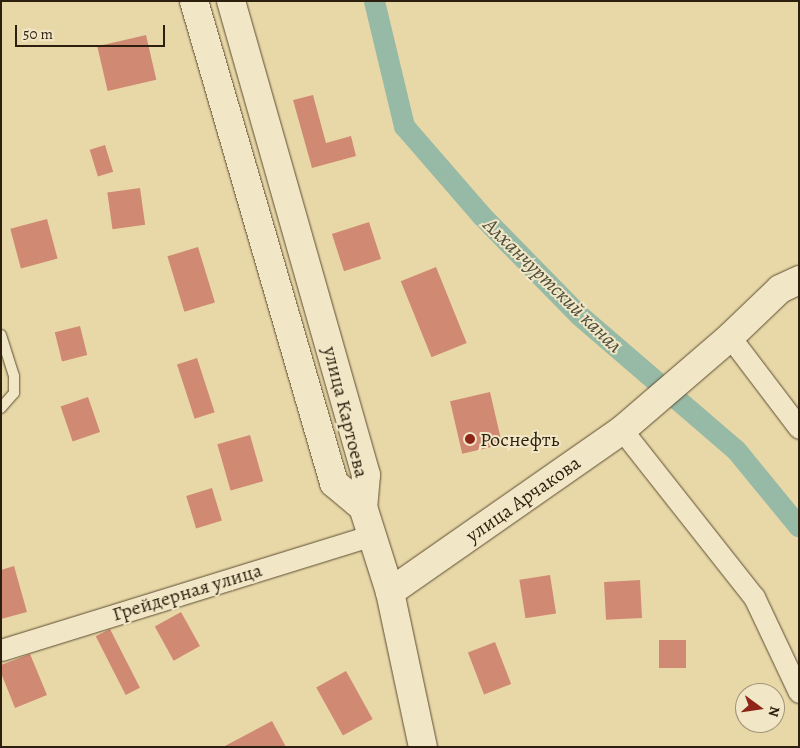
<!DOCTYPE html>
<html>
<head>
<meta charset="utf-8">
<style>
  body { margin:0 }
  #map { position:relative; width:800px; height:748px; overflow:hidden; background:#e9d8a7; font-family:Alegreya,serif }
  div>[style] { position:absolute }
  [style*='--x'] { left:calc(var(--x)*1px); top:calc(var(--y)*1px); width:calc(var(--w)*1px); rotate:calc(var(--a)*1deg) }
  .canal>* { height:21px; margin:-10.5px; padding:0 10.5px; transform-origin:10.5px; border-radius:10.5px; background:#97baa6 }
  .building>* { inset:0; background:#d08a74; transform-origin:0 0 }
  .roads { filter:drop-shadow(0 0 1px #5c4d34) drop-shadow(0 0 1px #5c4d34) }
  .lane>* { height:10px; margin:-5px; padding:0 5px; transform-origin:5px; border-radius:5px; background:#f1e6c6 }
  .street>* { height:21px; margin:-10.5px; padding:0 10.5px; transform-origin:10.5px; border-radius:10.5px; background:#f1e6c6 }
  .secondary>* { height:28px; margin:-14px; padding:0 14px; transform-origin:14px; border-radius:14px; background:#f1e6c6 }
  .dots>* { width:14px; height:14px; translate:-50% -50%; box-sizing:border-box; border:2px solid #f1e6c6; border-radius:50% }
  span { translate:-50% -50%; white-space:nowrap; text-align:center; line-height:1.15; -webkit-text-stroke:4px #f1e6c6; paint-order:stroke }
  .street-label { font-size:20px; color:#2d1f0e }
  .poi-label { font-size:20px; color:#2d1f0e }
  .left { translate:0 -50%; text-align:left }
  .water-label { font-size:21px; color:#4d4e3c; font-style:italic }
  .frame { position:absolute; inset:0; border:2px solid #2d1f0e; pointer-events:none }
  .north { position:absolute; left:735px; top:683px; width:50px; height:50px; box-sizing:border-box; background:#f1e6c6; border:1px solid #a3967c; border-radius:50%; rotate:104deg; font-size:14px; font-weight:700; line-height:20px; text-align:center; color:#2d1f0e }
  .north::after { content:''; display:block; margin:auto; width:18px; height:22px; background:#8f2418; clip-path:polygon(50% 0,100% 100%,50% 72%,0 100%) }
  .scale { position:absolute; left:15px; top:25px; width:150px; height:22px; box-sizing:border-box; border:2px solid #2d1f0e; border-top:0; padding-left:6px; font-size:15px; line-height:18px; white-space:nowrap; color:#2d1f0e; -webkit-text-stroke:4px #f1e6c6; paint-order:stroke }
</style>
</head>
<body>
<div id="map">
  <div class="canal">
    <div style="--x:374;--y:1;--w:129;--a:76.5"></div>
    <div style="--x:404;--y:126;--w:118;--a:49.1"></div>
    <div style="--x:481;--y:215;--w:140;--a:45.6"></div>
    <div style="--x:579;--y:315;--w:207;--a:40.7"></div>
    <div style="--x:736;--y:450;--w:99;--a:50.7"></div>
  </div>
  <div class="building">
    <div style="left:146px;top:35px;width:46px;height:50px;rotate:77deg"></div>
    <div style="clip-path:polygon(313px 95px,326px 143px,351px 136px,356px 156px,312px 168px,293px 100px)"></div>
    <div style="left:105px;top:145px;width:28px;height:16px;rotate:73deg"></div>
    <div style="left:140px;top:188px;width:37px;height:33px;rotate:82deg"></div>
    <div style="left:47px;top:219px;width:41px;height:38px;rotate:75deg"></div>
    <div style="left:369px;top:222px;width:39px;height:39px;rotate:72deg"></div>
    <div style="left:198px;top:247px;width:58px;height:32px;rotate:73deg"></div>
    <div style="left:436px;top:267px;width:82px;height:38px;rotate:68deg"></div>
    <div style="left:80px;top:326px;width:30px;height:26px;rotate:76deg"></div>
    <div style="left:197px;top:358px;width:57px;height:21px;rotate:72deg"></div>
    <div style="left:490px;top:392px;width:54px;height:41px;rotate:77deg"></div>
    <div style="left:88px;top:397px;width:37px;height:29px;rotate:71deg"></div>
    <div style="left:250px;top:435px;width:48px;height:34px;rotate:74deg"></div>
    <div style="left:212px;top:488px;width:34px;height:27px;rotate:73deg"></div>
    <div style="clip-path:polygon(14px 566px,27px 612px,1px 619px,1px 570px)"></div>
    <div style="left:550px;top:575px;width:39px;height:31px;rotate:81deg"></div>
    <div style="left:640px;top:580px;width:38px;height:36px;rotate:87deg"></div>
    <div style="left:181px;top:612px;width:39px;height:30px;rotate:61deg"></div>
    <div style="left:110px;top:629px;width:66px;height:16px;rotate:63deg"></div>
    <div style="left:659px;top:640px;width:27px;height:28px"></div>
    <div style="left:495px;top:642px;width:45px;height:29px;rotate:69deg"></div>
    <div style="clip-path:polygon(30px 654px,47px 695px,15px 708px,1px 673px,1px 665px)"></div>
    <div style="left:346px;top:671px;width:55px;height:34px;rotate:61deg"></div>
    <div style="clip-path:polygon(272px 721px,286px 747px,223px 747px)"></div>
  </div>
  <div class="roads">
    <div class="lane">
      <div style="--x:1;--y:335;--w:43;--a:72.4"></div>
      <div style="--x:14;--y:376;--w:17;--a:90"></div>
      <div style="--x:14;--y:393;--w:20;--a:131"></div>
    </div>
    <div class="street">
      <div style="--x:730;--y:337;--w:114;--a:52.8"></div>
      <div style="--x:622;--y:430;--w:213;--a:51.7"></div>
      <div style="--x:754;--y:597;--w:105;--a:64.7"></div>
      <div style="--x:1;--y:650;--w:388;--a:-17.2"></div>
    </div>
    <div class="secondary">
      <div style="--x:194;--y:1;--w:502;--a:73.8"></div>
      <div style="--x:334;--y:483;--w:38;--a:40"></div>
      <div style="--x:231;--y:1;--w:493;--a:74.1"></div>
      <div style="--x:366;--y:475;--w:32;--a:95"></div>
      <div style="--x:363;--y:507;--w:89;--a:72.4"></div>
      <div style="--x:390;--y:592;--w:158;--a:78"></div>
      <div style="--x:390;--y:592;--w:283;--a:-34.9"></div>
      <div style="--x:622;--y:430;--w:143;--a:-40.7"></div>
      <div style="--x:730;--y:337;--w:69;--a:-43.8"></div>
      <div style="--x:780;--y:289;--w:21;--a:-25"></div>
    </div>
  </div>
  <div class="dots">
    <div style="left:470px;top:439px;background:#8f2418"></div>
  </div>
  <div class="street-label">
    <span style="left:346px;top:412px;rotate:76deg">улица Картоева</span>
    <span style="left:523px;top:499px;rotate:-35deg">улица Арчакова</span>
    <span style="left:187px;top:592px;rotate:-17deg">Грейдерная улица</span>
  </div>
  <div class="poi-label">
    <span class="left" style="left:480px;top:439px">Роснефть</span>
  </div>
  <div class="water-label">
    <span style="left:553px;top:285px;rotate:44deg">Алханчуртский канал</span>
  </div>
  <div class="frame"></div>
  <div class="north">N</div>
  <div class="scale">50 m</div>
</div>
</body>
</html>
